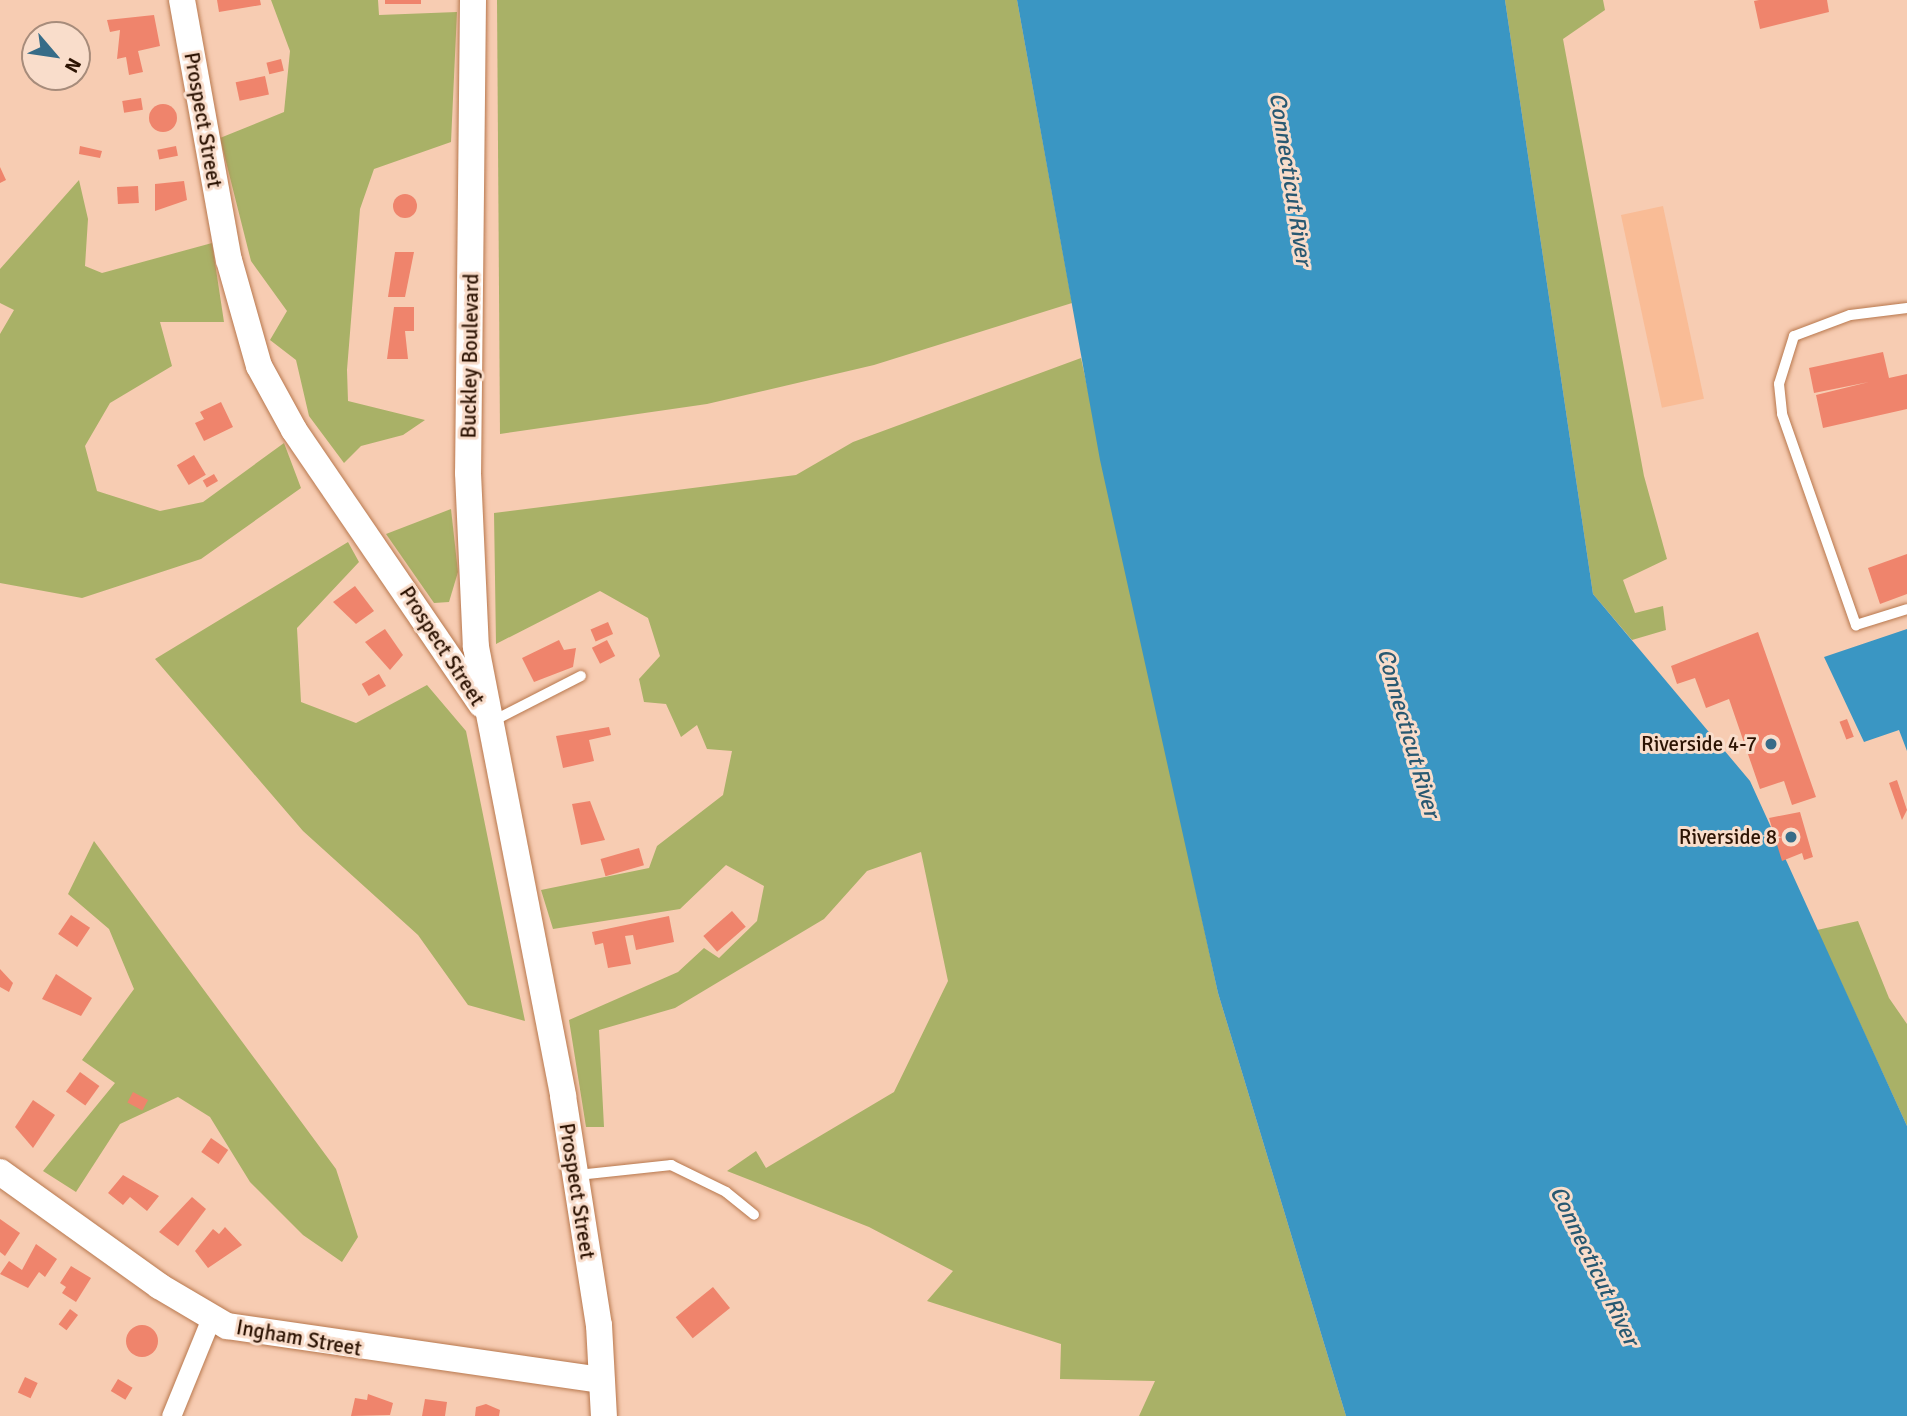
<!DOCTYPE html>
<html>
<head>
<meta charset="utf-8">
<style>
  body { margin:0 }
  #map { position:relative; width:1907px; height:1416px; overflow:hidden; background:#f7ccb2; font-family:Signika,sans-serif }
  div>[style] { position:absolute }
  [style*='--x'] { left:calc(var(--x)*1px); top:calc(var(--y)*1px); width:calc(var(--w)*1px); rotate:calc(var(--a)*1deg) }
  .built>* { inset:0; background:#f9bc96; transform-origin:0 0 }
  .green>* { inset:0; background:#a9b167 }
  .water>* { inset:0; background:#3a96c3 }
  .building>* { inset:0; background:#ef846c; transform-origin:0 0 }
  .round { border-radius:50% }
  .roads { filter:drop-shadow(0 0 2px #b8784e) drop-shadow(0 0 2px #b8784e) }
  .lane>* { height:10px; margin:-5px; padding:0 5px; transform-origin:5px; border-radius:5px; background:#fff }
  .street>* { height:19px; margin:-9.5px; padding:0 9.5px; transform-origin:9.5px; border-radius:9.5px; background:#fff }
  .secondary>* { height:26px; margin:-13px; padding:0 13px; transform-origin:13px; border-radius:13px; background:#fff }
  .dots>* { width:19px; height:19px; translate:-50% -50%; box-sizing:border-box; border:4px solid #f9ddcb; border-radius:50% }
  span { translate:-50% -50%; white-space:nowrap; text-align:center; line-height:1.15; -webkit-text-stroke:6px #f9ddcb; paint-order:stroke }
  .street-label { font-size:21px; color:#2c1303 }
  .poi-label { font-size:21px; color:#2c1303 }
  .right { translate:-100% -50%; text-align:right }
  .water-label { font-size:23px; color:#285871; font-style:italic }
  .north { position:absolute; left:21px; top:21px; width:70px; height:70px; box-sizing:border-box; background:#f9ddcb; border:2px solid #a78c7b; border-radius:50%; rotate:119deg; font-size:19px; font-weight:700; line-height:28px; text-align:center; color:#2c1303 }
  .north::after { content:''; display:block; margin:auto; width:24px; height:32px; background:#376c88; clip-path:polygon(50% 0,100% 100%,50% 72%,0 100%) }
</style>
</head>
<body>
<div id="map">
  <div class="built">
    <div style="left:1663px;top:206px;width:197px;height:43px;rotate:78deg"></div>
  </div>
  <div class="green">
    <div style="clip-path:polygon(271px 0,378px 0,379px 15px,457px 12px,451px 142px,374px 169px,360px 209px,347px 370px,348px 401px,425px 420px,403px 435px,361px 446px,344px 463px,309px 416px,296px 360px,270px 340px,287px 311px,251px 261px,220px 138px,284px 112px,290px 51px)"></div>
    <div style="clip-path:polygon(497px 0,1017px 0,1072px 303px,874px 365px,707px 404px,500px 434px)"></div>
    <div style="clip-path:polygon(1505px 0,1603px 0,1605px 10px,1563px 39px,1644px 476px,1667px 559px,1623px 580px,1635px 613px,1663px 606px,1666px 630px,1632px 640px,1593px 594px)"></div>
    <div style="clip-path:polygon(79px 180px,88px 219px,85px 266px,102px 273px,212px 243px,224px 322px,160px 322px,172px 366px,110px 403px,85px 446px,97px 491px,160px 511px,203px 502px,284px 443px,301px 488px,201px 559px,82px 598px,0 583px,0 334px,14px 310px,0 303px,0 269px)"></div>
    <div style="clip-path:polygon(1081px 358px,1218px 993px,1346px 1416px,1139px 1416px,1155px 1381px,1060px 1379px,1061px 1344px,927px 1301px,953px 1271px,869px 1227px,727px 1171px,756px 1151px,766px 1168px,894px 1092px,948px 981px,921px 852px,867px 871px,824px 919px,675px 1008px,599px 1030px,604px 1127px,586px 1127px,569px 1020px,678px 972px,704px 948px,719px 958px,757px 921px,764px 886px,726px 865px,680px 909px,553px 929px,541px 890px,649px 868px,657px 846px,723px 795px,732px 751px,707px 749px,697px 725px,681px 737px,666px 704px,644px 702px,639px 679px,660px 656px,648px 618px,600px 591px,496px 644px,494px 513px,796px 475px,853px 442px)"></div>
    <div style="clip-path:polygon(451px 509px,458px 572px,449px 602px,434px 603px,386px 534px)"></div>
    <div style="clip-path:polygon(348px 542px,359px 562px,297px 628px,301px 702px,356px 723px,427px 685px,466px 731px,525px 1021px,468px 1005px,418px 935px,303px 831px,155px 659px)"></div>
    <div style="clip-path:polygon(94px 841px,336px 1169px,358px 1237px,342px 1262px,303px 1235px,250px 1182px,210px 1117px,178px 1097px,120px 1124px,76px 1192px,43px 1171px,115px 1083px,82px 1060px,134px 989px,109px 929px,68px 894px)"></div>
    <div style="clip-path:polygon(1858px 921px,1889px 998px,1907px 1024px,1907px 1126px,1817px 930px)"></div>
  </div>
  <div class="water">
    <div style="clip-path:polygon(1017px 0,1505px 0,1593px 594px,1750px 781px,1907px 1126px,1907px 1416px,1346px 1416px,1218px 993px,1100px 460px)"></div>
    <div style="clip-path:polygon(1907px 629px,1907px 751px,1899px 730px,1864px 742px,1824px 657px)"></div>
  </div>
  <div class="building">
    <div style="clip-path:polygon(217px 0,260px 0,261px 5px,219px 12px)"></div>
    <div style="left:385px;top:0;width:36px;height:4px"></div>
    <div style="clip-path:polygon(1759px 0,1827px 0,1829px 12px,1760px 29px,1754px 1px)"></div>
    <div style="clip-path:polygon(154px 15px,160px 46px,138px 51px,143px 72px,129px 75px,126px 57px,117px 59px,120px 30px,110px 32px,107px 20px)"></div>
    <div style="clip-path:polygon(83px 43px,88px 61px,77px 64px,77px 44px)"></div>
    <div style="left:281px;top:59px;width:12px;height:15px;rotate:76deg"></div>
    <div style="left:265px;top:76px;width:19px;height:30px;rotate:78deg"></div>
    <div style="left:141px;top:98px;width:12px;height:19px;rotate:81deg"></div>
    <div class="round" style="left:149px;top:104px;width:28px;height:28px"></div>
    <div style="clip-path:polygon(80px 146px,102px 151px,100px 158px,79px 154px)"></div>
    <div style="left:176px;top:146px;width:10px;height:19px;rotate:79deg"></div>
    <div style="clip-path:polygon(0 167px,6px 180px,0 183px)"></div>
    <div style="clip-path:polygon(184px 181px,187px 200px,155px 211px,155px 184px)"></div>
    <div style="left:138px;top:186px;width:17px;height:21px;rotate:87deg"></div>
    <div class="round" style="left:393px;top:194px;width:24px;height:24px"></div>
    <div style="clip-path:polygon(395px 252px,414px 252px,405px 297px,388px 297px)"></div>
    <div style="clip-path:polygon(394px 307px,414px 307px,414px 331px,405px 331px,408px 359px,387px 359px)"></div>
    <div style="clip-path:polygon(1883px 352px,1889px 378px,1907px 374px,1907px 409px,1823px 428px,1816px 395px,1869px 382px,1814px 393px,1809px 368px)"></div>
    <div style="clip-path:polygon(221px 402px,233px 427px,204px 441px,195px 423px,204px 419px,200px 412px)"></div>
    <div style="left:194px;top:455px;width:23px;height:20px;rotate:59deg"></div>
    <div style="left:214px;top:474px;width:8px;height:13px;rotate:60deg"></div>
    <div style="clip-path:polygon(1907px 554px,1907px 594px,1880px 604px,1868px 568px)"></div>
    <div style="clip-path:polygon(355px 586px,374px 611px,356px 624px,333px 602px)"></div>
    <div style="left:608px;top:622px;width:13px;height:19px;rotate:67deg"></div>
    <div style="clip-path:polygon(385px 629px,403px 655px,390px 670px,365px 642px)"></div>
    <div style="clip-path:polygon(1758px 632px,1816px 797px,1792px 805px,1784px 781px,1760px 789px,1729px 699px,1706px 708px,1695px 678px,1677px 684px,1671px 666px)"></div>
    <div style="clip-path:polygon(559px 640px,564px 650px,576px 648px,573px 667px,534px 682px,522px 658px)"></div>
    <div style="left:607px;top:640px;width:18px;height:17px;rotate:63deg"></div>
    <div style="left:379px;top:674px;width:14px;height:20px;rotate:60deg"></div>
    <div style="left:1847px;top:719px;width:19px;height:8px;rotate:69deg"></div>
    <div style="clip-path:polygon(609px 727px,611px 735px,589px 740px,594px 761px,563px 768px,556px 736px)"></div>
    <div style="clip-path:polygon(1897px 780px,1907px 810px,1902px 820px,1889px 783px)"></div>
    <div style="clip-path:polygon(590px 801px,605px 840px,581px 845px,572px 804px)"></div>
    <div style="clip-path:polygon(1800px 812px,1813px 857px,1804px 860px,1802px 853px,1782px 861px,1769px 818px)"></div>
    <div style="left:639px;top:848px;width:18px;height:40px;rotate:74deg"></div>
    <div style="left:732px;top:911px;width:21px;height:38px;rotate:49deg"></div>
    <div style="left:71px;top:915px;width:23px;height:23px;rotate:34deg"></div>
    <div style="clip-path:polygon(669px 916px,674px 942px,636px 950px,633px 935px,625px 936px,631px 964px,608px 968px,603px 943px,595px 945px,592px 932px)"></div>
    <div style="clip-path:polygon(0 969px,13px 983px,9px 992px,0 987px)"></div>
    <div style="clip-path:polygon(56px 974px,92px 998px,81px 1016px,42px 999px)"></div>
    <div style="left:80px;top:1072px;width:24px;height:24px;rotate:36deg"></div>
    <div style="left:133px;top:1092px;width:17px;height:12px;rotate:28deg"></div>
    <div style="clip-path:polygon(33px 1100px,55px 1115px,33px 1148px,15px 1127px)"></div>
    <div style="left:211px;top:1138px;width:21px;height:17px;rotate:35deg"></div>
    <div style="clip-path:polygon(123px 1175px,159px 1196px,147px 1211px,130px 1197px,123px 1205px,108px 1193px)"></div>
    <div style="clip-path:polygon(192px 1197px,206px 1209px,178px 1246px,159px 1232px)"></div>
    <div style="clip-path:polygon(0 1219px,20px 1233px,5px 1256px,0 1252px)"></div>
    <div style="clip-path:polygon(225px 1227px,242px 1245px,208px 1268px,195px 1251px,213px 1229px,219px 1234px)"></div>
    <div style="clip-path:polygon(36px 1244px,57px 1259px,45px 1277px,39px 1272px,28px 1288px,0 1274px,9px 1261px,22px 1270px)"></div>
    <div style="clip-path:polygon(71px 1266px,91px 1278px,76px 1302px,62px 1293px,66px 1287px,60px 1283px)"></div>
    <div style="left:713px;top:1287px;width:27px;height:48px;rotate:51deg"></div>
    <div style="left:70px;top:1309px;width:10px;height:19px;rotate:37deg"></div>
    <div class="round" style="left:126px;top:1325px;width:32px;height:32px"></div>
    <div style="left:25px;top:1377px;width:14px;height:17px;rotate:25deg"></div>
    <div style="left:118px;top:1379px;width:17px;height:14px;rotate:31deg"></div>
    <div style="clip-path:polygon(368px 1394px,393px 1403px,390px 1415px,351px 1416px,355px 1398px,367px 1400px)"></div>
    <div style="clip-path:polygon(425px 1399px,447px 1402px,445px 1416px,422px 1416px)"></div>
    <div style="clip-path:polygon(486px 1404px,500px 1410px,499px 1416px,475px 1416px,476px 1407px)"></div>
  </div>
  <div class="roads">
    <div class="lane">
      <div style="--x:1907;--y:308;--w:57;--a:173"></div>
      <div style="--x:1850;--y:315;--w:60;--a:159.4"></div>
      <div style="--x:1794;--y:336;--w:50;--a:107.4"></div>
      <div style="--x:1779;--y:384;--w:30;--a:84"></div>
      <div style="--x:1782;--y:414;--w:224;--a:70.7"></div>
      <div style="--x:1856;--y:625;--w:53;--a:-17.4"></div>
      <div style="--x:491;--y:722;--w:101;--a:-27.1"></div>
      <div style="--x:578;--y:1175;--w:94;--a:-6.1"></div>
      <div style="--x:671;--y:1165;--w:61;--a:26.1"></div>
      <div style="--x:726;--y:1192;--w:36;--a:39"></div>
    </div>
    <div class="street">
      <div style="--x:171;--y:1416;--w:106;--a:-67.8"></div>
    </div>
    <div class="secondary">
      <div style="--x:182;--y:0;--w:264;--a:79.8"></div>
      <div style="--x:229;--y:260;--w:110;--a:74.2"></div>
      <div style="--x:259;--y:366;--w:73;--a:61.3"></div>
      <div style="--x:294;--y:430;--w:332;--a:55.7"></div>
      <div style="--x:473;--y:0;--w:473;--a:90.6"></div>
      <div style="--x:468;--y:473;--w:174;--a:87.4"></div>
      <div style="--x:476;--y:647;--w:457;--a:79"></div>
      <div style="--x:563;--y:1096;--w:232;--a:81.1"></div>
      <div style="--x:599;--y:1325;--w:91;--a:86.9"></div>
      <div style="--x:0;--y:1172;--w:196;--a:35.6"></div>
      <div style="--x:159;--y:1286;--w:79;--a:30.5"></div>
      <div style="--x:227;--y:1326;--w:378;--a:8.2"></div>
    </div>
  </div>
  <div class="dots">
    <div style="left:1771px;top:744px;background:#376c88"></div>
    <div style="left:1791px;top:837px;background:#376c88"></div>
  </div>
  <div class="street-label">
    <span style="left:203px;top:120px;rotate:80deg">Prospect Street</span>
    <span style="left:470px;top:356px;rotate:-89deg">Buckley Boulevard</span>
    <span style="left:442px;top:646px;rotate:57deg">Prospect Street</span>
    <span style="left:577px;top:1191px;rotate:81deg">Prospect Street</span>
    <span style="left:299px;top:1338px;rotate:10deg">Ingham Street</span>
  </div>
  <div class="poi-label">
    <span class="right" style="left:1757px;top:744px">Riverside 4-7</span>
    <span class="right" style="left:1777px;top:837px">Riverside 8</span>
  </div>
  <div class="water-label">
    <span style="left:1290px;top:179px;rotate:81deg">Connecticut River</span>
    <span style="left:1408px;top:733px;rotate:74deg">Connecticut River</span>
    <span style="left:1594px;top:1266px;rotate:64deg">Connecticut River</span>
  </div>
  <div class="north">N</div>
</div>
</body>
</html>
